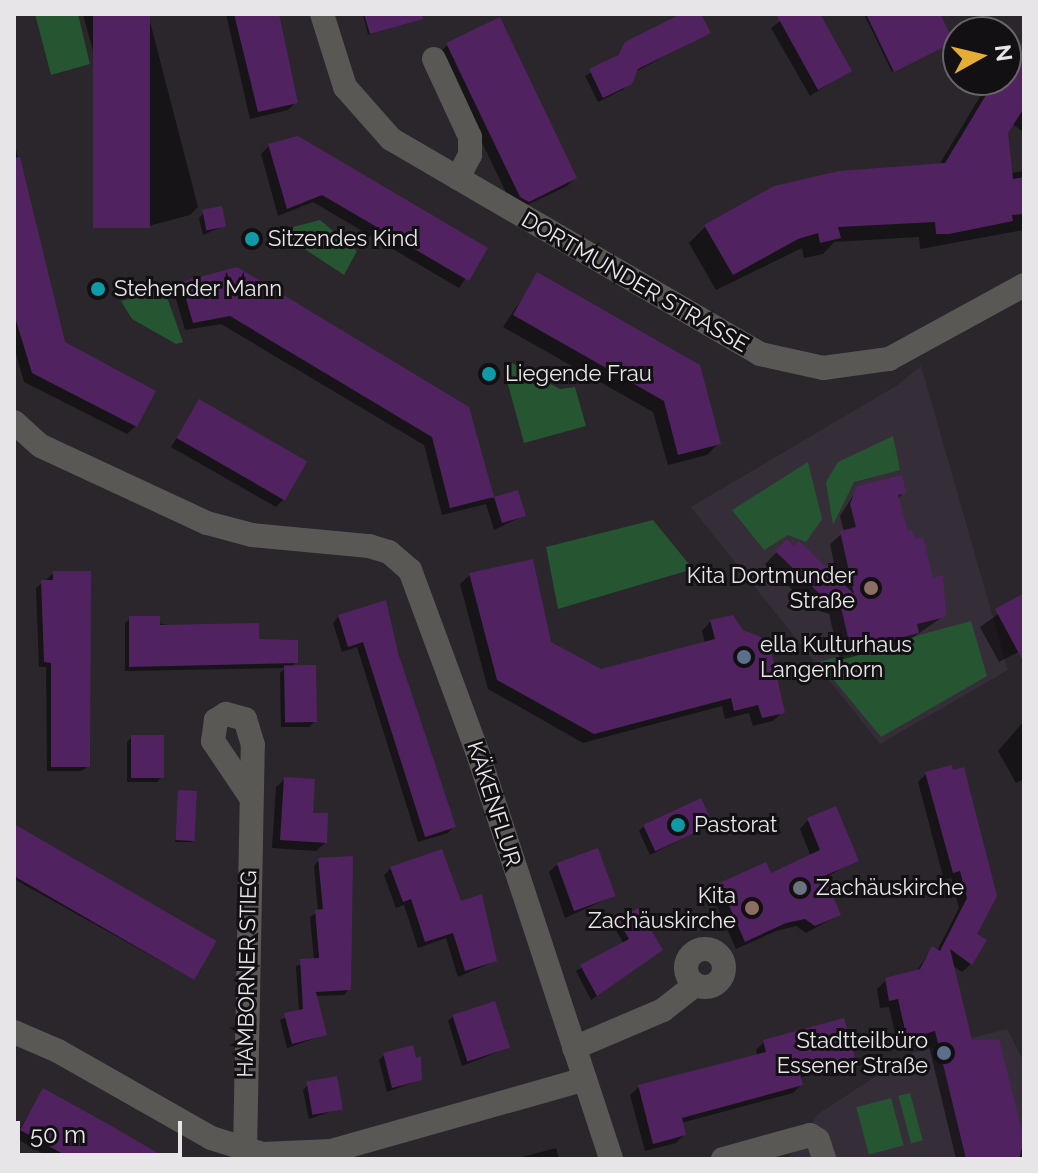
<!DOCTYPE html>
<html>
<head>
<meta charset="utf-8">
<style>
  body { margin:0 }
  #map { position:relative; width:1038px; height:1173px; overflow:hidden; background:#2a262c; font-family:Raleway,sans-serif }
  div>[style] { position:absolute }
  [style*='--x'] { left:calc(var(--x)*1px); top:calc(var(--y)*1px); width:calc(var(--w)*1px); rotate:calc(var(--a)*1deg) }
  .built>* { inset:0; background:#352e38 }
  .green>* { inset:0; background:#255531; transform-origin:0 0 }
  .shadow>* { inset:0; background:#0007 }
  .building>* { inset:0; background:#502360; transform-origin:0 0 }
  .minor>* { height:24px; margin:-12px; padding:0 12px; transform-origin:12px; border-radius:12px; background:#5a5855 }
  .minor>.ring { margin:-12px; padding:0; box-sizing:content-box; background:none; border:24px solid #5a5855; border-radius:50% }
  .dots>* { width:22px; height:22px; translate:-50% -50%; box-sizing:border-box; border:4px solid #121012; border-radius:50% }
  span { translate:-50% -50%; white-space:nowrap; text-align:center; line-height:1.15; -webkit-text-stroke:6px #121012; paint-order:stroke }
  .poi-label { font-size:22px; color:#e8e5e9 }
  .left { translate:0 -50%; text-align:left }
  .right { translate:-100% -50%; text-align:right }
  .street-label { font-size:22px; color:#e8e5e9 }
  .frame { position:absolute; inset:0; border:16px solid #e8e5e9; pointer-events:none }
  .north { position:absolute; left:942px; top:16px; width:80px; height:80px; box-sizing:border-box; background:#121012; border:2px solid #686568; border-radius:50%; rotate:82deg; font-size:22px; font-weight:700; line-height:32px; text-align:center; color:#e8e5e9 }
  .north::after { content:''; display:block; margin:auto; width:28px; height:36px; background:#e6ad36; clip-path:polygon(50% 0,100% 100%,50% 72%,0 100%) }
  .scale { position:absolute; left:16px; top:1121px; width:166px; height:36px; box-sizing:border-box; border:4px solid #e8e5e9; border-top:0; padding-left:10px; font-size:24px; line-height:28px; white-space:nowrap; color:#e8e5e9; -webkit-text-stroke:6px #121012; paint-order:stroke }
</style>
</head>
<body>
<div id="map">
  <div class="built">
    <div style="clip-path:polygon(921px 366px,1008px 670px,880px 744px,691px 507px,896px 386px)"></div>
    <div style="clip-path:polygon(1007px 1029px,1024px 1062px,1024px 1159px,781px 1159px,790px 1156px,818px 1114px,912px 1053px)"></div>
  </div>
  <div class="green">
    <div style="clip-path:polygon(35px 14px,78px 14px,90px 64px,51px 75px)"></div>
    <div style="clip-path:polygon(320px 220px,357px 251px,344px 275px,277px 231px)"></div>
    <div style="clip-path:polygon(164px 289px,183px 342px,176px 344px,132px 319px,121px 301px)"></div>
    <div style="clip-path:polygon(510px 362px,560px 389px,575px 387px,586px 426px,524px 443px,504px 370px)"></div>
    <div style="clip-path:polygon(893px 436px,900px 470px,854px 482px,833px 525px,826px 482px,838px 462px)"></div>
    <div style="clip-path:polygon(808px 462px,822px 519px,806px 542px,788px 535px,764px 550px,732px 510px)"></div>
    <div style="clip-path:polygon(653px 520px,693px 569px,558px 609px,546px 547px)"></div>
    <div style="clip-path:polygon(971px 621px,987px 676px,881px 737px,819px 662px)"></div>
    <div style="left:910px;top:1093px;width:49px;height:12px;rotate:75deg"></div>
    <div style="left:891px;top:1098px;width:49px;height:36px;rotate:75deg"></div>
  </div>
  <div class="shadow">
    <div style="clip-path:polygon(83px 14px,148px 14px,198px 207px,190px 215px,141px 228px)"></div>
    <div style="clip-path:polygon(226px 14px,276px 14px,296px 102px,288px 110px,250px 119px)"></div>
    <div style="clip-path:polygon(363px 14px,415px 14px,416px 20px,368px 35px)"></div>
    <div style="clip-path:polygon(685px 14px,699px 14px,708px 33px,637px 71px,624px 89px,598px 102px,585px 76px,615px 58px,626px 43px)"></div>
    <div style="clip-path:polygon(790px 14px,817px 14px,849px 71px,810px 96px,771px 28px)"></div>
    <div style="clip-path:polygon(864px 14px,938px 14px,950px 44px,892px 72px)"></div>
    <div style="clip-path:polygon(1024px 42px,1024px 132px,1012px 124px,1006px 133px,1011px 173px,1024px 171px,1024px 230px,920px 249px,919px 237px,834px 242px,823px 254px,804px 258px,802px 248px,716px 290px,689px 243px,705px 227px,939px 165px,990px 80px,1006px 80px,1006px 62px)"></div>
    <div style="clip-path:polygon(448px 44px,575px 178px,567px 186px,519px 209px,512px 205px,439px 53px)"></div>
    <div style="clip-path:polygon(14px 141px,63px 344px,136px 426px,127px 434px,24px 382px,14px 347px)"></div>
    <div style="clip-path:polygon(269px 146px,486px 248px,459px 288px,313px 202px,278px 216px,261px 154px)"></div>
    <div style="clip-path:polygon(204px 213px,224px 226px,203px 235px,199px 218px)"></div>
    <div style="clip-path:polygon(538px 275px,718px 444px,707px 455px,668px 465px,653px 412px,503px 327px)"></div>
    <div style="clip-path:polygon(182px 284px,467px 408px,493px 499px,516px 492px,523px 516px,494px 530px,486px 504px,442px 515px,424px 445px,221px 324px,185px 330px,174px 292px)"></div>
    <div style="clip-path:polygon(199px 402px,284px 499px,276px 507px,171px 447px)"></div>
    <div style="clip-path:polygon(858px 488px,904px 492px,897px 499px,906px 534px,944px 616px,905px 643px,840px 660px,829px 614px,813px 609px,765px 564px,787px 542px,838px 582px,830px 544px,844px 532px,840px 516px)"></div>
    <div style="clip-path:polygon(54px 573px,88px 766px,82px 771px,47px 771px,46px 667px,39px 667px,36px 588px)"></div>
    <div style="clip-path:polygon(470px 575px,549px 643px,600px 671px,705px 644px,702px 631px,711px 621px,782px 712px,773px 721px,753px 726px,749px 713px,725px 719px,722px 706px,583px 743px,488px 689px,460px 584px)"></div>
    <div style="clip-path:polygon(1024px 596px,1024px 649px,999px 662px,980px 627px)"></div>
    <div style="clip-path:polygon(339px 616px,396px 653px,454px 826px,448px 833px,418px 842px,357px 647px,342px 652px,333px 623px)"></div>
    <div style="clip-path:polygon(130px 618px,257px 641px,296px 662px,291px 668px,315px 721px,309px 727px,281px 727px,280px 673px,285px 668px,125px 671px,125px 623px)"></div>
    <div style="clip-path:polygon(1024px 721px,1024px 779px,1016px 783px,998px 751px)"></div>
    <div style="clip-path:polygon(132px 737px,162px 777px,157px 782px,127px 782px,127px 742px)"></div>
    <div style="clip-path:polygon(950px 767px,975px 934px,971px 964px,962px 972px,952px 965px,971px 1042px,997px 1041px,1024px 1159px,956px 1159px,927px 1038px,898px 1046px,889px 1007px,880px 1008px,877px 989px,886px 980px,916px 972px,932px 948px,937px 951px,959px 908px,951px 878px,944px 880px,918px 782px,926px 774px)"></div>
    <div style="clip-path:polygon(285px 779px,325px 843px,316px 851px,272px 848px,276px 787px)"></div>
    <div style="clip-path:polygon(179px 792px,194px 840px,192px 842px,175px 842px)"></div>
    <div style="clip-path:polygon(808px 820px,857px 860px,823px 879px,839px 915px,806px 933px,796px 926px,776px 931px,736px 949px,711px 893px,720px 885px,770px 876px,811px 857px,800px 829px)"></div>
    <div style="clip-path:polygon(711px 824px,650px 855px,639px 831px,644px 826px)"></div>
    <div style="clip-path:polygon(14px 825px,197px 972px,191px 978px,14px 879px)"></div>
    <div style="clip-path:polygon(319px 860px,349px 989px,344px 995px,315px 996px,324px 1035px,287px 1048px,280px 1020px,299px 1012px,296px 966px,314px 960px,310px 917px,318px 912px,314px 866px)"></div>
    <div style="clip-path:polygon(558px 864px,613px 896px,565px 918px,549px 872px)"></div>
    <div style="clip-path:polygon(391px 868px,459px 903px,495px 961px,458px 977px,446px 938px,418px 948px,404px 905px,396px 908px,384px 875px)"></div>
    <div style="clip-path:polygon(638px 911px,661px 950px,591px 1000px,576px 971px,624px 944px,614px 927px)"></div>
    <div style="clip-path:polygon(453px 1016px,508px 1048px,462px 1066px,448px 1021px)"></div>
    <div style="clip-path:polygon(764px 1042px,852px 1057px,844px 1065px,799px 1078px,801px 1085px,793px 1093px,681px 1123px,684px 1135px,676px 1143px,645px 1151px,630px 1095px,639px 1087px,758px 1056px,756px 1050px)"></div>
    <div style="clip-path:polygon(384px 1055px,420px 1080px,387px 1092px,379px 1060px)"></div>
    <div style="clip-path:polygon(308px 1085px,341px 1108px,309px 1119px,303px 1090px)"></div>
    <div style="clip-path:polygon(44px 1091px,162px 1159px,52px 1159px,14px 1137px)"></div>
    <div style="clip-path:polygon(556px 1148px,559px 1159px,515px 1159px)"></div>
  </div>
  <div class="building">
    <div style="left:93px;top:14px;width:57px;height:214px"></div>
    <div style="clip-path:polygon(234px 14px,279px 14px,298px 103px,258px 112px)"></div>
    <div style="clip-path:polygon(364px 14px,422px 14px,423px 19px,370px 34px)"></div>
    <div style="clip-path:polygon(681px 14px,701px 14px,711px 33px,638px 69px,632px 84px,603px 98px,589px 69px,618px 55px,625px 42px)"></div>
    <div style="clip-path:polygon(776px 14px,820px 14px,852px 71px,818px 90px)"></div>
    <div style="clip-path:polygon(866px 14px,940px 14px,954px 42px,894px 72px)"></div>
    <div style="clip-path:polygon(500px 17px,577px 178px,529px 202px,520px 197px,446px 43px)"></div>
    <div style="clip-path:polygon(1024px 39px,1024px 108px,1008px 133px,1013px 179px,1024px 177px,1024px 214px,1012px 215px,1013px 221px,949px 234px,936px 234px,935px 222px,838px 227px,841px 238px,820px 243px,818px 233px,798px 239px,733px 275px,704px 225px,774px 186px,839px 171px,945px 163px,995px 80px,1006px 80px,1006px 68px)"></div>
    <div style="clip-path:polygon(298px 136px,488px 248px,469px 281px,322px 195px,287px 209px,268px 144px)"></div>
    <div style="clip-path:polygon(20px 157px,65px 342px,156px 391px,137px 427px,32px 373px,14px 314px,14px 158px)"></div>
    <div style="left:222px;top:206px;width:21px;height:20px;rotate:79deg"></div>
    <div style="clip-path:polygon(237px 267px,469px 407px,494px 497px,518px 490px,526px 516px,502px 523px,494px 497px,450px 508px,432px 437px,230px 316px,193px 323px,181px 282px)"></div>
    <div style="clip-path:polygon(537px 272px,700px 365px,721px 444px,678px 455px,664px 401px,513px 315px)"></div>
    <div style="left:199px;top:399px;width:125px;height:45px;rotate:30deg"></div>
    <div style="clip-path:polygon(902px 475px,906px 493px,898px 495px,908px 531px,912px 530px,915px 539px,923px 537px,933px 578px,943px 575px,946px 617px,917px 624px,919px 633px,851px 650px,840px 603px,824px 598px,775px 551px,787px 539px,794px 546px,799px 541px,854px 594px,840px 531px,856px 527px,850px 504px,857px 486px)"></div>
    <div style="clip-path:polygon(533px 559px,551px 642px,601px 669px,715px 639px,710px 620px,733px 615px,743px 630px,761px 637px,772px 655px,785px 713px,762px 718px,758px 705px,734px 711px,731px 698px,594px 734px,497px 680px,469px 573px)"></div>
    <div style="clip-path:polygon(53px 571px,91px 571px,90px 767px,51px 767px,51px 663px,44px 662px,41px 580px,53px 580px)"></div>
    <div style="clip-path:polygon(1024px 593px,1024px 663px,995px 609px)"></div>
    <div style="clip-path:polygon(386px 600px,398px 653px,456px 827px,425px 837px,363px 642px,348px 647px,338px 615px)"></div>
    <div style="clip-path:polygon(129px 616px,160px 616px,160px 625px,259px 623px,259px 639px,298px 640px,298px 663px,129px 667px)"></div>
    <div style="left:316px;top:665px;width:57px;height:32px;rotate:89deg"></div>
    <div style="left:131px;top:735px;width:33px;height:43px"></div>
    <div style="clip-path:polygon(952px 765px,953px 770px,964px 767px,997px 896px,977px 934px,987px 940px,972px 965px,950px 949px,972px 1040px,999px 1039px,1024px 1139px,1019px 1159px,966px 1159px,935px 1031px,907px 1039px,898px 999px,889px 1001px,885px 978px,920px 969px,932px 946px,940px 951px,967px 898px,960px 871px,953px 873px,925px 772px)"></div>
    <div style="clip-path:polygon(284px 777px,315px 779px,313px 813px,328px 813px,327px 843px,280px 840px)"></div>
    <div style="left:178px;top:790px;width:19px;height:50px;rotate:3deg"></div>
    <div style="left:701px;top:798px;width:29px;height:64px;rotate:65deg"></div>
    <div style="clip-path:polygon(836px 806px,859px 861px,824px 876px,841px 915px,815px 926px,805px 919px,786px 923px,745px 942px,719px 883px,766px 862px,771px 873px,820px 850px,807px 818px)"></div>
    <div style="left:14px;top:824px;width:234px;height:45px;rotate:30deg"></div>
    <div style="left:598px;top:848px;width:51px;height:44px;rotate:70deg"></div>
    <div style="clip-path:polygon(442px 849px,461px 901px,482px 894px,497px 961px,465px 971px,453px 933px,425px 942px,411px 899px,403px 902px,390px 867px)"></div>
    <div style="clip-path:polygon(353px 856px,351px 990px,316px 992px,327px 1035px,292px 1044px,284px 1013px,303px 1009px,300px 959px,319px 958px,315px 910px,323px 909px,318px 858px)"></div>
    <div style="clip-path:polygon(638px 908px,663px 950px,597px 996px,580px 965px,629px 939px,618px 920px)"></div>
    <div style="left:495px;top:1001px;width:49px;height:45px;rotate:72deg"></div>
    <div style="clip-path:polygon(844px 1018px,855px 1057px,800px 1073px,803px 1085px,682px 1118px,686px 1135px,653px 1144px,638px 1085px,766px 1052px,763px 1040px)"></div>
    <div style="clip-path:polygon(413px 1045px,416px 1058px,421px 1056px,422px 1080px,392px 1088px,383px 1053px)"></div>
    <div style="left:337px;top:1076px;width:34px;height:31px;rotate:80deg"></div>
    <div style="clip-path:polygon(43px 1088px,108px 1124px,168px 1159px,72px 1159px,20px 1130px)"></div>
  </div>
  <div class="minor">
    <div style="--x:322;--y:14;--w:77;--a:72.5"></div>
    <div style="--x:345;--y:87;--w:69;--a:48.5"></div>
    <div style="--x:391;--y:139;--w:427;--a:30.2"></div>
    <div style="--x:760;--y:354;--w:65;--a:12.5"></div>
    <div style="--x:823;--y:368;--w:67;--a:-7.8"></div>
    <div style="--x:889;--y:359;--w:154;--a:-28.7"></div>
    <div style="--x:434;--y:59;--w:86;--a:65.2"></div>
    <div style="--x:470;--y:137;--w:18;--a:90"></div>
    <div style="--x:470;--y:155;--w:26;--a:118"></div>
    <div style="--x:14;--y:422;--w:36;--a:42"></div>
    <div style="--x:41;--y:446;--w:183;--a:24.9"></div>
    <div style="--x:207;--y:523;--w:47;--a:14.9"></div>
    <div style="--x:252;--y:535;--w:118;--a:5.4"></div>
    <div style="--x:369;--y:546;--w:21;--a:17"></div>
    <div style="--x:389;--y:552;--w:28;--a:41"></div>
    <div style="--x:410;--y:570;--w:199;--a:69.7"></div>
    <div style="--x:479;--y:757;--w:423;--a:71.8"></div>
    <div class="ring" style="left:686px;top:949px;width:14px;height:14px"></div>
    <div style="--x:14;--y:1032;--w:48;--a:23.4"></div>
    <div style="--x:58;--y:1051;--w:176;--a:29.6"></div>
    <div style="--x:211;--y:1138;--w:54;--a:17.1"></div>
    <div style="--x:263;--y:1154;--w:68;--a:-2.5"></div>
    <div style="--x:331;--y:1151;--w:264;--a:-15.8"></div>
    <div style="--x:574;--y:1048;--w:97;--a:-23.1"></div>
    <div style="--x:663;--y:1010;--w:41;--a:-38"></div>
    <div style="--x:245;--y:1152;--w:407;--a:-88.9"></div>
    <div style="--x:253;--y:745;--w:27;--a:-107"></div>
    <div style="--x:245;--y:719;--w:20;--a:-165"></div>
    <div style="--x:226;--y:714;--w:12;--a:149"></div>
    <div style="--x:216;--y:720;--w:21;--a:98"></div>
    <div style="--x:213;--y:741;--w:66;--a:56.1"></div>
    <div style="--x:723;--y:1159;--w:90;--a:-15.4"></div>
    <div style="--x:810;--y:1135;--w:9;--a:32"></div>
    <div style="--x:818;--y:1140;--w:20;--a:72"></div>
  </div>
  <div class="dots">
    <div style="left:252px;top:239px;background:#0f9aa8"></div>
    <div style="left:98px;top:289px;background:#0f9aa8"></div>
    <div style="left:489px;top:374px;background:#0f9aa8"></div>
    <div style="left:871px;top:588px;background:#8d6e63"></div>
    <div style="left:744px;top:657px;background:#5c6f8a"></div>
    <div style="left:678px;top:825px;background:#0f9aa8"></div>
    <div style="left:800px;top:888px;background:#6b7280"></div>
    <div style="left:752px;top:908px;background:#8d6e63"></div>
    <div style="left:944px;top:1053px;background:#5c6f8a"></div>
  </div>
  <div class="poi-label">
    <span class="left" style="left:268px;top:239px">Sitzendes Kind</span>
    <span class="left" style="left:114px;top:289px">Stehender Mann</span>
    <span class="left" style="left:505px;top:374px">Liegende Frau</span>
    <span class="right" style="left:855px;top:588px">Kita Dortmunder<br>Straße</span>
    <span class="left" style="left:760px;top:657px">ella Kulturhaus<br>Langenhorn</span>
    <span class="left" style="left:694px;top:825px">Pastorat</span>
    <span class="left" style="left:816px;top:888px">Zachäuskirche</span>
    <span class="right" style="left:736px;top:908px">Kita<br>Zachäuskirche</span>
    <span class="right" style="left:928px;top:1053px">Stadtteilbüro<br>Essener Straße</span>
  </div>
  <div class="street-label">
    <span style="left:635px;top:282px;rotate:30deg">DORTMUNDER STRASSE</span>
    <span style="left:494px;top:804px;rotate:72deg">KÄKENFLUR</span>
    <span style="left:247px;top:974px;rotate:-89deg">HAMBORNER STIEG</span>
  </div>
  <div class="frame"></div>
  <div class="north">N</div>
  <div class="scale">50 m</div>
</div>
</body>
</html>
